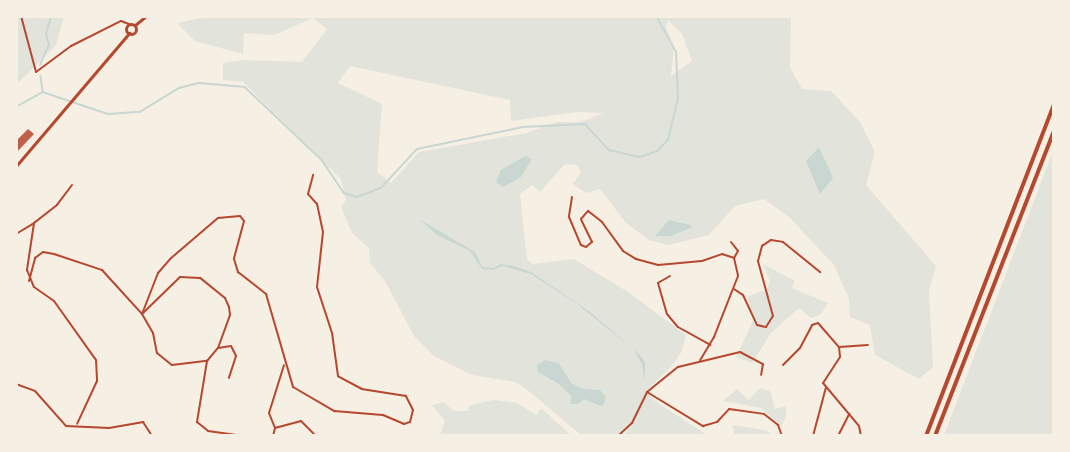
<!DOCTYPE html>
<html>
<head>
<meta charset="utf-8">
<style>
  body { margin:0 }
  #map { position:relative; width:1070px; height:452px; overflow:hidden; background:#f6efe4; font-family:"Source Sans 3",sans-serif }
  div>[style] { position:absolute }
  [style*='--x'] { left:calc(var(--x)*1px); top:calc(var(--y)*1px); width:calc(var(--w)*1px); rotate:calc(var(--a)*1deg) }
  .green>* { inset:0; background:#e2e4dc }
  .water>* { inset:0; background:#c9d6d2 }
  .stream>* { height:1.5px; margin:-0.75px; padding:0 0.75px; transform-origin:0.75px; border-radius:0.75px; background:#c9d6d2 }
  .building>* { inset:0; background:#bf614a }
  .minor>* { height:2px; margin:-1px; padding:0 1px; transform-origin:1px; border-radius:1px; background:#b5482f }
  .primary>* { height:3px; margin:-1.5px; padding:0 1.5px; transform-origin:1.5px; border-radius:1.5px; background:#b5482f }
  .primary>.ring { margin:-1.5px; padding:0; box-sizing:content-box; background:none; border:3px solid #b5482f; border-radius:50% }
  .motorway>* { height:4px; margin:-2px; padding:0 2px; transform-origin:2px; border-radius:2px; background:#b5482f }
  span { translate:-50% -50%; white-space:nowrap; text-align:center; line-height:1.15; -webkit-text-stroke:5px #f6efe4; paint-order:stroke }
  .frame { position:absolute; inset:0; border:18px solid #f6efe4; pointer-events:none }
</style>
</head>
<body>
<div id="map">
  <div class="green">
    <div style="clip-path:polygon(evenodd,210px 16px,791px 17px,790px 67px,802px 89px,831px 91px,860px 122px,875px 152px,866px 185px,936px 266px,929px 291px,933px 367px,919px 379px,875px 355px,870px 325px,850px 317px,849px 299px,834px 265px,789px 217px,764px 199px,735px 206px,709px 235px,668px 245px,649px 240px,626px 223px,600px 189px,586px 193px,573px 184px,581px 172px,577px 165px,565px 164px,540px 192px,532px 185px,520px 194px,527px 259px,533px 264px,574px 259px,628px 292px,686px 335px,682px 351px,672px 366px,646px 391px,655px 401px,707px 435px,623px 435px,631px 427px,628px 425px,617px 435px,581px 435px,525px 388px,515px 382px,472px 375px,434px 356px,414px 336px,385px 281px,370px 263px,369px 248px,352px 233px,341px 207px,346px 200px,341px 179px,243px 82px,223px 80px,223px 63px,244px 60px,302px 62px,327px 29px,313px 18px,274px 35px,244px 33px,243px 54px,195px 41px,177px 23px,210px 16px,668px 20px,682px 34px,692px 61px,671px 76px,674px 48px,666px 27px,668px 20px,210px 16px,350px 66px,510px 100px,511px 121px,577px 112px,604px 113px,580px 122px,557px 122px,526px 133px,419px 152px,391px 183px,377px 172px,382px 104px,338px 83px,350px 66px)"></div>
    <div style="clip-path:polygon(17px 17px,64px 17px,56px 45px,17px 84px)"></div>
    <div style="clip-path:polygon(1053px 151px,1053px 435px,944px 435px)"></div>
    <div style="clip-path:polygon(763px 264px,795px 281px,792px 288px,828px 303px,820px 315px,811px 318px,799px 308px,771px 333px,752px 363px,736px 357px,754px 319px,747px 297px,767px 289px,770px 281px)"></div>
    <div style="clip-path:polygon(760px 388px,770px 391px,775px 409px,786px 406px,786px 417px,781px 426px,761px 408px,723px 401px,737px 389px,749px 400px)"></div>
    <div style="clip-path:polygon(494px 400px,517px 403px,536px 415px,541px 408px,571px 435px,440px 435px,445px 421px,432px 405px,444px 402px,453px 411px,468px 411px,470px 405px)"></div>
    <div style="clip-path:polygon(733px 425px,764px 430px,774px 435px,734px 435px)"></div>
  </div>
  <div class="water">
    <div style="clip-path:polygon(819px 147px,833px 178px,820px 194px,806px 161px)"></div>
    <div style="clip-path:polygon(525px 156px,532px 159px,521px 177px,503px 187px,496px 182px,501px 170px)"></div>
    <div style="clip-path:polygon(419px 219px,475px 252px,482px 267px,493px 268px,501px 264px,514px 266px,531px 272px,590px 312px,640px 355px,645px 362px,645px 382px,642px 364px,633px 349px,577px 304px,531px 274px,503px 266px,493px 270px,482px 269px,470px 251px,437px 235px)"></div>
    <div style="clip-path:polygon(669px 220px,690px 225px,692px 227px,671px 236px,655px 236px)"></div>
    <div style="clip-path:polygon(545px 360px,559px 363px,571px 383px,583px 389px,600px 390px,606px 397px,604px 404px,600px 406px,584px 399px,578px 404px,571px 404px,571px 396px,559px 384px,538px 372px,537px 365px)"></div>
  </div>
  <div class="stream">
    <div style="--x:40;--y:65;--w:22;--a:-66"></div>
    <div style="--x:49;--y:45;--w:11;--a:-105"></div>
    <div style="--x:46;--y:34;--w:19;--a:-74"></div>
    <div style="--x:41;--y:76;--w:16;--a:83"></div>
    <div style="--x:16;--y:107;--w:31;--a:-29"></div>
    <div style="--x:43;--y:92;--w:69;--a:18.7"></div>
    <div style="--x:108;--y:114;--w:32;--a:-4"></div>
    <div style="--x:140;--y:112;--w:46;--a:-31.6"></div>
    <div style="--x:179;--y:88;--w:21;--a:-14"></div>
    <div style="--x:199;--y:83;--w:46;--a:5"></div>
    <div style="--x:245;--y:87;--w:106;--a:43.5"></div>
    <div style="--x:322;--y:160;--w:40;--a:56"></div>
    <div style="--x:344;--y:193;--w:14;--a:17"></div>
    <div style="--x:357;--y:197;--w:26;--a:-21"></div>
    <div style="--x:381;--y:188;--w:53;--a:-47.3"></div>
    <div style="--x:417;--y:149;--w:108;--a:-11.7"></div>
    <div style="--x:523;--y:127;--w:62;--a:-2.8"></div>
    <div style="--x:585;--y:124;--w:35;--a:47"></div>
    <div style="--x:609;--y:150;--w:32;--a:13"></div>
    <div style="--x:640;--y:157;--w:18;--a:-19"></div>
    <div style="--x:657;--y:151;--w:16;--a:-45"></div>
    <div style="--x:668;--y:140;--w:42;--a:-76.3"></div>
    <div style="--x:678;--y:99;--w:47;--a:-92.4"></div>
    <div style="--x:676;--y:52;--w:41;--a:-119.1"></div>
  </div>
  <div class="building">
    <div style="clip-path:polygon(28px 129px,34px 134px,16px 153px,16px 141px)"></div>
  </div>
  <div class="minor">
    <div style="--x:21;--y:16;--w:58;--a:75"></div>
    <div style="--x:36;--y:72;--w:44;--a:-36.6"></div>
    <div style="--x:71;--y:46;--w:56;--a:-26.6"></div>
    <div style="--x:121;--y:21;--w:9;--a:21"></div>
    <div style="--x:72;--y:185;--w:25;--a:127"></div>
    <div style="--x:57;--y:205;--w:29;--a:142"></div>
    <div style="--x:34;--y:223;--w:48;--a:98.5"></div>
    <div style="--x:27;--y:270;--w:18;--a:68"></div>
    <div style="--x:34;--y:287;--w:24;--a:35"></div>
    <div style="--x:54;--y:301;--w:72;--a:54.6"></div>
    <div style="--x:96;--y:360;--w:21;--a:87"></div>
    <div style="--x:97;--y:381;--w:47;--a:114.9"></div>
    <div style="--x:572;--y:197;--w:20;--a:99"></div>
    <div style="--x:569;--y:217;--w:30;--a:67"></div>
    <div style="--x:581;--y:245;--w:5;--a:22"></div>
    <div style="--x:586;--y:247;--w:8;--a:-40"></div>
    <div style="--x:592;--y:242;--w:25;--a:-116"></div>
    <div style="--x:581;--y:219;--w:11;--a:-49"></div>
    <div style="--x:588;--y:211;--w:18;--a:38"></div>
    <div style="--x:602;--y:222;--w:36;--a:54"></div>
    <div style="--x:623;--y:251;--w:15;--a:32"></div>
    <div style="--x:636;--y:259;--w:23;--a:15"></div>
    <div style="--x:658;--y:265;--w:44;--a:-5.2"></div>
    <div style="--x:702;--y:261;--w:21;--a:-19"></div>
    <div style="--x:722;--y:254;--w:13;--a:18"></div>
    <div style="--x:734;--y:258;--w:18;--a:77"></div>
    <div style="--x:738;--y:276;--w:66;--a:111.5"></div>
    <div style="--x:714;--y:337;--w:27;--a:121"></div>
    <div style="--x:16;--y:234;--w:21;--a:-31"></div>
    <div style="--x:731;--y:242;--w:11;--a:52"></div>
    <div style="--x:738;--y:251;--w:8;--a:120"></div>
    <div style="--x:670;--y:276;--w:14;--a:150"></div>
    <div style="--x:658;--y:283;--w:32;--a:74"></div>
    <div style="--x:667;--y:314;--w:17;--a:50"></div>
    <div style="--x:678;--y:327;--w:37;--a:29"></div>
    <div style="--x:29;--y:281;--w:24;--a:-75"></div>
    <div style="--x:35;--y:258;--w:10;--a:-37"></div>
    <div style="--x:43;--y:252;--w:11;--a:10"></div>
    <div style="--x:54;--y:254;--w:51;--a:18.4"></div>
    <div style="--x:102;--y:270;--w:59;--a:47.7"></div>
    <div style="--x:142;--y:314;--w:44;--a:-68.7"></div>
    <div style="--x:158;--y:273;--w:18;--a:-49"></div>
    <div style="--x:170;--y:259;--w:63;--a:-40.5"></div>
    <div style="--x:218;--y:218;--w:22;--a:-5"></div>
    <div style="--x:240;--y:216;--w:6;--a:51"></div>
    <div style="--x:244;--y:221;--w:39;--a:105"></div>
    <div style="--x:234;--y:259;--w:14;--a:73"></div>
    <div style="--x:238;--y:272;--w:36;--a:38"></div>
    <div style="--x:266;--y:294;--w:97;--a:73.8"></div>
    <div style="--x:293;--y:387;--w:48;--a:30.3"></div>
    <div style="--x:334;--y:411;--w:49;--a:4.7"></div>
    <div style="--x:383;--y:415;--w:23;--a:23"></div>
    <div style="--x:404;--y:424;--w:6;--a:-18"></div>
    <div style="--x:410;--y:422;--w:12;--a:-76"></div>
    <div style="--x:413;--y:410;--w:16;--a:-117"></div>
    <div style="--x:406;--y:396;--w:45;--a:-171"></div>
    <div style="--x:362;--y:389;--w:27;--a:-152"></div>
    <div style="--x:338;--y:376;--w:43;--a:-97.9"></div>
    <div style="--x:332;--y:333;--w:48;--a:-108.1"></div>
    <div style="--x:317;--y:287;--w:55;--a:-83.8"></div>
    <div style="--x:323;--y:232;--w:29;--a:-102"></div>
    <div style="--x:317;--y:204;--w:13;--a:-132"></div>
    <div style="--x:308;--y:194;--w:20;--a:-75"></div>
    <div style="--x:734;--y:289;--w:11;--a:34"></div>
    <div style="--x:743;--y:295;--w:33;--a:65"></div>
    <div style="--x:757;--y:325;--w:9;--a:13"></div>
    <div style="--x:766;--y:327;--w:13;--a:-58"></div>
    <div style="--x:773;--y:316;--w:57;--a:-105.3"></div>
    <div style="--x:758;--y:261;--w:16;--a:-75"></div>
    <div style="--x:762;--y:246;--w:11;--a:-34"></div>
    <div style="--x:771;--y:240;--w:12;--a:9"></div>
    <div style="--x:783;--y:242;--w:48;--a:39"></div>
    <div style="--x:839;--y:347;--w:29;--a:-4"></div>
    <div style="--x:218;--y:348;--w:35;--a:-70"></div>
    <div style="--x:230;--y:315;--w:8;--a:-97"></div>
    <div style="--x:229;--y:307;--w:10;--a:-114"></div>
    <div style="--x:225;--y:298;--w:32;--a:-141"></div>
    <div style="--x:200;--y:278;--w:20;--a:-177"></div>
    <div style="--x:180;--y:277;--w:53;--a:135.8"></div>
    <div style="--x:142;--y:314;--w:22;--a:60"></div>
    <div style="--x:153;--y:333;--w:20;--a:79"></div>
    <div style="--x:157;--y:353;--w:19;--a:39"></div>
    <div style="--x:172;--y:365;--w:35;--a:-7"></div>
    <div style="--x:207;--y:361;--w:17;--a:-50"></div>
    <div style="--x:218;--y:348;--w:13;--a:-9"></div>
    <div style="--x:231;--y:346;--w:11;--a:63"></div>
    <div style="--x:236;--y:356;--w:23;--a:108"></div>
    <div style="--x:207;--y:361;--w:62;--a:99.3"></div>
    <div style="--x:197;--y:422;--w:14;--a:39"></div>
    <div style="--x:208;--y:431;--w:34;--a:8"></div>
    <div style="--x:783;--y:365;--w:24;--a:-45"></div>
    <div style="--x:800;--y:348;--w:26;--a:-62"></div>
    <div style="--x:812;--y:325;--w:6;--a:-18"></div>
    <div style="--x:818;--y:323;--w:32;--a:49"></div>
    <div style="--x:839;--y:347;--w:10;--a:84"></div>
    <div style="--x:840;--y:357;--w:31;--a:123"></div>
    <div style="--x:823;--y:383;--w:56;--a:50.1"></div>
    <div style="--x:859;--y:426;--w:10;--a:79"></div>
    <div style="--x:16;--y:384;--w:20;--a:20"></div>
    <div style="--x:35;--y:391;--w:47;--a:48.5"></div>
    <div style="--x:66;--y:426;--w:43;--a:2.7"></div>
    <div style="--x:109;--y:428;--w:35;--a:-10"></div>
    <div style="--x:143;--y:422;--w:17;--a:57"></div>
    <div style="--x:647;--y:392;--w:66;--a:31.3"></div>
    <div style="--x:703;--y:426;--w:15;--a:-16"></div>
    <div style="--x:717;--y:422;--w:18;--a:-47"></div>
    <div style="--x:729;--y:409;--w:35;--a:8"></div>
    <div style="--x:764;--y:414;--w:18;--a:38"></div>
    <div style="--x:778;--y:425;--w:12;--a:70"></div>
    <div style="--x:275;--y:428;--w:16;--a:-112"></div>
    <div style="--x:269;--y:413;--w:50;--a:-72.6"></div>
    <div style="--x:275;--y:428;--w:27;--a:-15"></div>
    <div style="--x:301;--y:421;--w:21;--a:45"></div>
    <div style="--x:273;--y:436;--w:8;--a:-76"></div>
    <div style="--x:618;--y:436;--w:19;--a:-43"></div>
    <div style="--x:632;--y:423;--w:34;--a:-64"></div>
    <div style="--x:647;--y:392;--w:40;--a:-39"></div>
    <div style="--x:678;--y:367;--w:64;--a:-13.6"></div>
    <div style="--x:740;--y:352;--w:26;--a:28"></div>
    <div style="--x:763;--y:364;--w:11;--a:100"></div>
    <div style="--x:813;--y:436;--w:51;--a:-75.1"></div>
    <div style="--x:838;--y:436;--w:25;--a:-63"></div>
  </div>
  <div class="primary">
    <div class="ring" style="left:126px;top:24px;width:7px;height:7px"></div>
    <div style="--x:135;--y:25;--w:14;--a:-39"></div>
    <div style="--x:16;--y:166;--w:175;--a:-49.6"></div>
  </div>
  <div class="motorway">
    <div style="--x:926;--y:436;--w:356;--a:-68.9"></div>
    <div style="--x:935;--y:436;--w:328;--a:-68.7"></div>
  </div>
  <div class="frame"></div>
</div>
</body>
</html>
